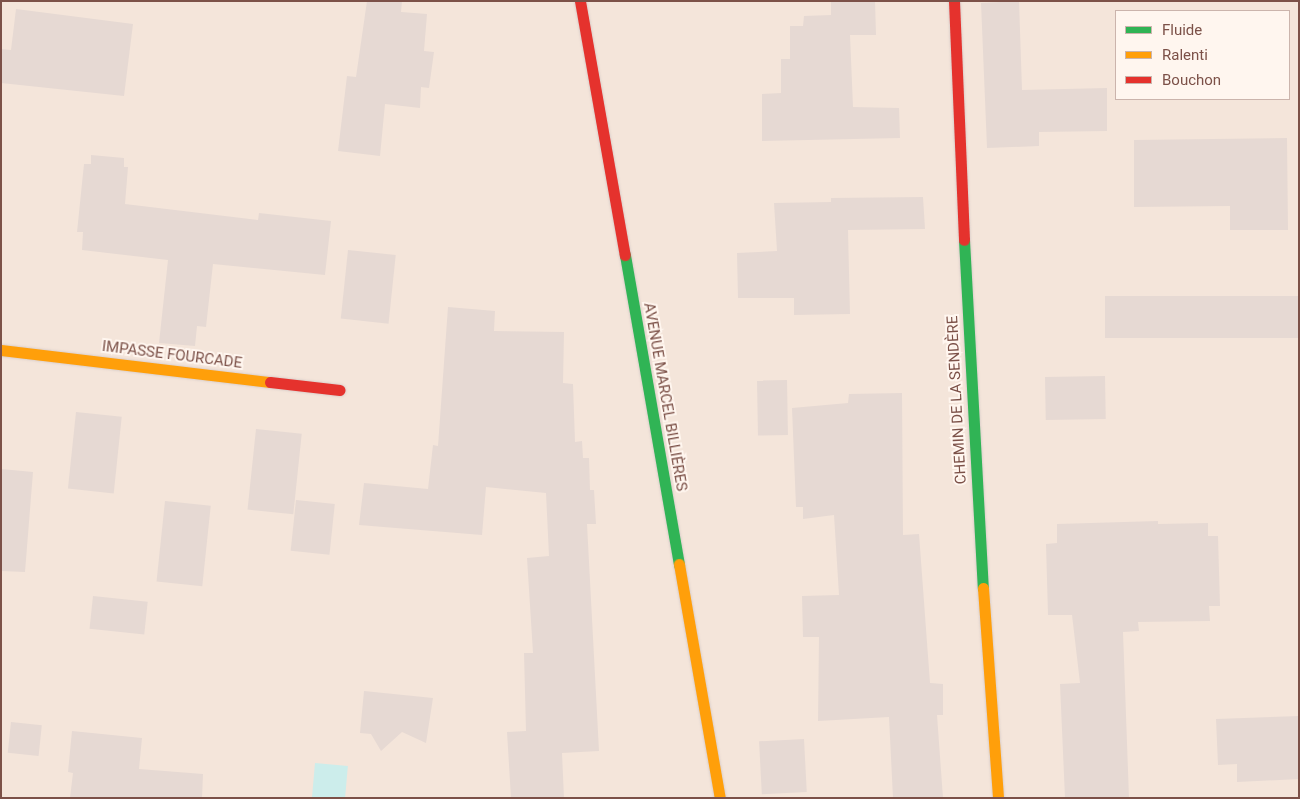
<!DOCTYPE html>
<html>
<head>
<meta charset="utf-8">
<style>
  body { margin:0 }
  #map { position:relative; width:1300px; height:799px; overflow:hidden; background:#f9f2ec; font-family:Roboto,sans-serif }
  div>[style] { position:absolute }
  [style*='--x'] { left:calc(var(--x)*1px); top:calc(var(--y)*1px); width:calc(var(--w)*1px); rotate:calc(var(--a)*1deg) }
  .residential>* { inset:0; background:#f4e5da }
  .water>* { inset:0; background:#ccedeb; transform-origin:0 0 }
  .building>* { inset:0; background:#e6d9d3; transform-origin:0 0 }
  .roads { filter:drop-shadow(0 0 1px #daceca) drop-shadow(0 0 1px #daceca) }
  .fast>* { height:11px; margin:-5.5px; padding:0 5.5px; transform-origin:5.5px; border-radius:5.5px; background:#30b455 }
  .slow>* { height:11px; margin:-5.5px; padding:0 5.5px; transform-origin:5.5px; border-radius:5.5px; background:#ff9f0a }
  .jam>* { height:11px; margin:-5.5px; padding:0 5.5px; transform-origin:5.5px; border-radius:5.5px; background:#e5322d }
  span { translate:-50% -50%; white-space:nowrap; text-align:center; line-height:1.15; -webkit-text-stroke:4px #fff6ef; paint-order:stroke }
  .street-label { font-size:15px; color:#7c5148 }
  .frame { position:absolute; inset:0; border:2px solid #7c5148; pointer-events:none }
  .legend { position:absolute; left:1115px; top:10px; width:175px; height:90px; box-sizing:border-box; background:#fff6ef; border:1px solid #cbb4ac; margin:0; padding:6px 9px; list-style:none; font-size:15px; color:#7c5148 }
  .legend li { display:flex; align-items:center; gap:10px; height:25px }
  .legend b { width:25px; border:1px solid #cbb4ac }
</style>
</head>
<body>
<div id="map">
  <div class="residential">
    <div style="clip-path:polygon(evenodd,1px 1px,1299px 1px,1299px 798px,1px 798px,1px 1px,1116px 11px,1289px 11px,1289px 99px,1116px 99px,1116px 11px)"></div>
  </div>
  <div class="water">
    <div style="left:315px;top:763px;width:33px;height:35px;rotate:5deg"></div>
  </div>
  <div class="building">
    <div style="clip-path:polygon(367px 1px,402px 1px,401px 12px,427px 14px,424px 51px,434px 52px,429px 88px,421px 87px,420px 108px,385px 104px,380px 156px,338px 151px,347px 76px,356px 77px)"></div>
    <div style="clip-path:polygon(831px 1px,875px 1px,876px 35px,850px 35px,853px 107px,899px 108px,900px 138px,762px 141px,762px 94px,781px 93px,781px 59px,790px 59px,790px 26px,803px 26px,804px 16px,831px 15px)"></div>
    <div style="clip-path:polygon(1019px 1px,1022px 90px,1107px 88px,1107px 131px,1039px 132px,1039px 146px,987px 148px,981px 3px)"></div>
    <div style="clip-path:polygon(16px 9px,133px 24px,124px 96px,1px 83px,1px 49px,11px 50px)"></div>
    <div style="clip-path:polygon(1287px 138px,1288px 230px,1230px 230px,1230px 206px,1134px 207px,1134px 140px)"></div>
    <div style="clip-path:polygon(91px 155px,124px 158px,124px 167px,128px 167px,125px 204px,258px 220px,259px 213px,331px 221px,325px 275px,213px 264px,206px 327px,197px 326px,195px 346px,159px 343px,168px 260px,82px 250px,83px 232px,77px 232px,84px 164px,91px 164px)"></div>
    <div style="clip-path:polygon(923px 197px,925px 229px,848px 230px,850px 314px,794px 315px,794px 298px,738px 298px,737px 253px,777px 251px,774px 203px,831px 202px,831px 198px)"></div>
    <div style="left:348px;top:250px;width:48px;height:69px;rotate:6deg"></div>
    <div style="left:1299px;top:296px;width:42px;height:194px;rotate:90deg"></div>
    <div style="clip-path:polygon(448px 307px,495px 311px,494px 331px,564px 332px,563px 383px,573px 384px,575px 442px,582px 441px,583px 458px,589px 458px,590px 490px,594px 490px,596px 524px,587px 524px,599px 751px,562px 753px,564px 798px,511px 798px,507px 732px,526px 731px,524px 653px,533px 653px,527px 558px,549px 556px,546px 493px,486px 487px,482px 535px,359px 525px,364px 483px,428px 489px,433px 445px,438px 446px)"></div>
    <div style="left:1105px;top:376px;width:43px;height:60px;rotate:89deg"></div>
    <div style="left:787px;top:380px;width:55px;height:30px;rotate:89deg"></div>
    <div style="clip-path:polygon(902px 393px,903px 535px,919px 534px,930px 683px,943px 684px,943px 715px,937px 715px,943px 798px,893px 798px,889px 717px,818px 721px,819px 637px,803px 637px,802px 596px,839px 595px,834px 515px,803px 519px,803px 507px,796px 507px,792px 408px,848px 403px,849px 394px)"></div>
    <div style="left:76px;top:412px;width:46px;height:77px;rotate:6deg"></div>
    <div style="left:256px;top:429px;width:46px;height:81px;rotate:6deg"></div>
    <div style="clip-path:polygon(1px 469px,33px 472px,25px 572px,1px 571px)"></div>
    <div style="left:296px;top:500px;width:39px;height:51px;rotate:6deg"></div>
    <div style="left:165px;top:501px;width:46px;height:81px;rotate:6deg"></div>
    <div style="clip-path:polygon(1158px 521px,1158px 524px,1208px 523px,1208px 536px,1218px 536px,1220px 606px,1209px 606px,1210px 621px,1138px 622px,1139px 631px,1123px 632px,1129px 798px,1065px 798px,1060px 684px,1080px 683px,1072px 615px,1048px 615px,1046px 544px,1057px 543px,1057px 524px)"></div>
    <div style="left:93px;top:596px;width:55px;height:33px;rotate:6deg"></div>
    <div style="clip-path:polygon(364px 691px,433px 698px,426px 743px,402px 732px,381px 751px,371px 734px,360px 733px)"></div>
    <div style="clip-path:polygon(1299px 716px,1299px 779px,1237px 782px,1237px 764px,1218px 765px,1216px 719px)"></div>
    <div style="left:11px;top:722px;width:31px;height:31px;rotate:6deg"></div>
    <div style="clip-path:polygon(72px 731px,142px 738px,139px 769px,203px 774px,202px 798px,70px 798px,73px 773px,68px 772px)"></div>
    <div style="left:804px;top:739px;width:53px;height:45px;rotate:87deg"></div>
  </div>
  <div class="roads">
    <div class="fast">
      <div style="--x:964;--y:240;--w:349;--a:86.9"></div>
      <div style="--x:625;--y:255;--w:314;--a:80.1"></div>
    </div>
    <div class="slow">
      <div style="--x:1;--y:350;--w:271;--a:6.8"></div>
      <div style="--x:679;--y:564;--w:238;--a:80.1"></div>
      <div style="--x:983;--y:588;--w:211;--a:85.9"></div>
    </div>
    <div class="jam">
      <div style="--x:580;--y:1;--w:258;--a:80"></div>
      <div style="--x:954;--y:1;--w:239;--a:87.6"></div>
      <div style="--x:270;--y:382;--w:70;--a:6.5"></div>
    </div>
  </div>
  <div class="street-label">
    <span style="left:172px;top:355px;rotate:7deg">IMPASSE FOURCADE</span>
    <span style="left:665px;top:397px;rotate:80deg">AVENUE MARCEL BILLIÈRES</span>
    <span style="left:957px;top:400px;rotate:-93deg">CHEMIN DE LA SENDÈRE</span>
  </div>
  <div class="frame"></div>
  <ul class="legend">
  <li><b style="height:6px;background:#30b455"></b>Fluide</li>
  <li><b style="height:6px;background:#ff9f0a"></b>Ralenti</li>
  <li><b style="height:6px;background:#e5322d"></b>Bouchon</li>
  </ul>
</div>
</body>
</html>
